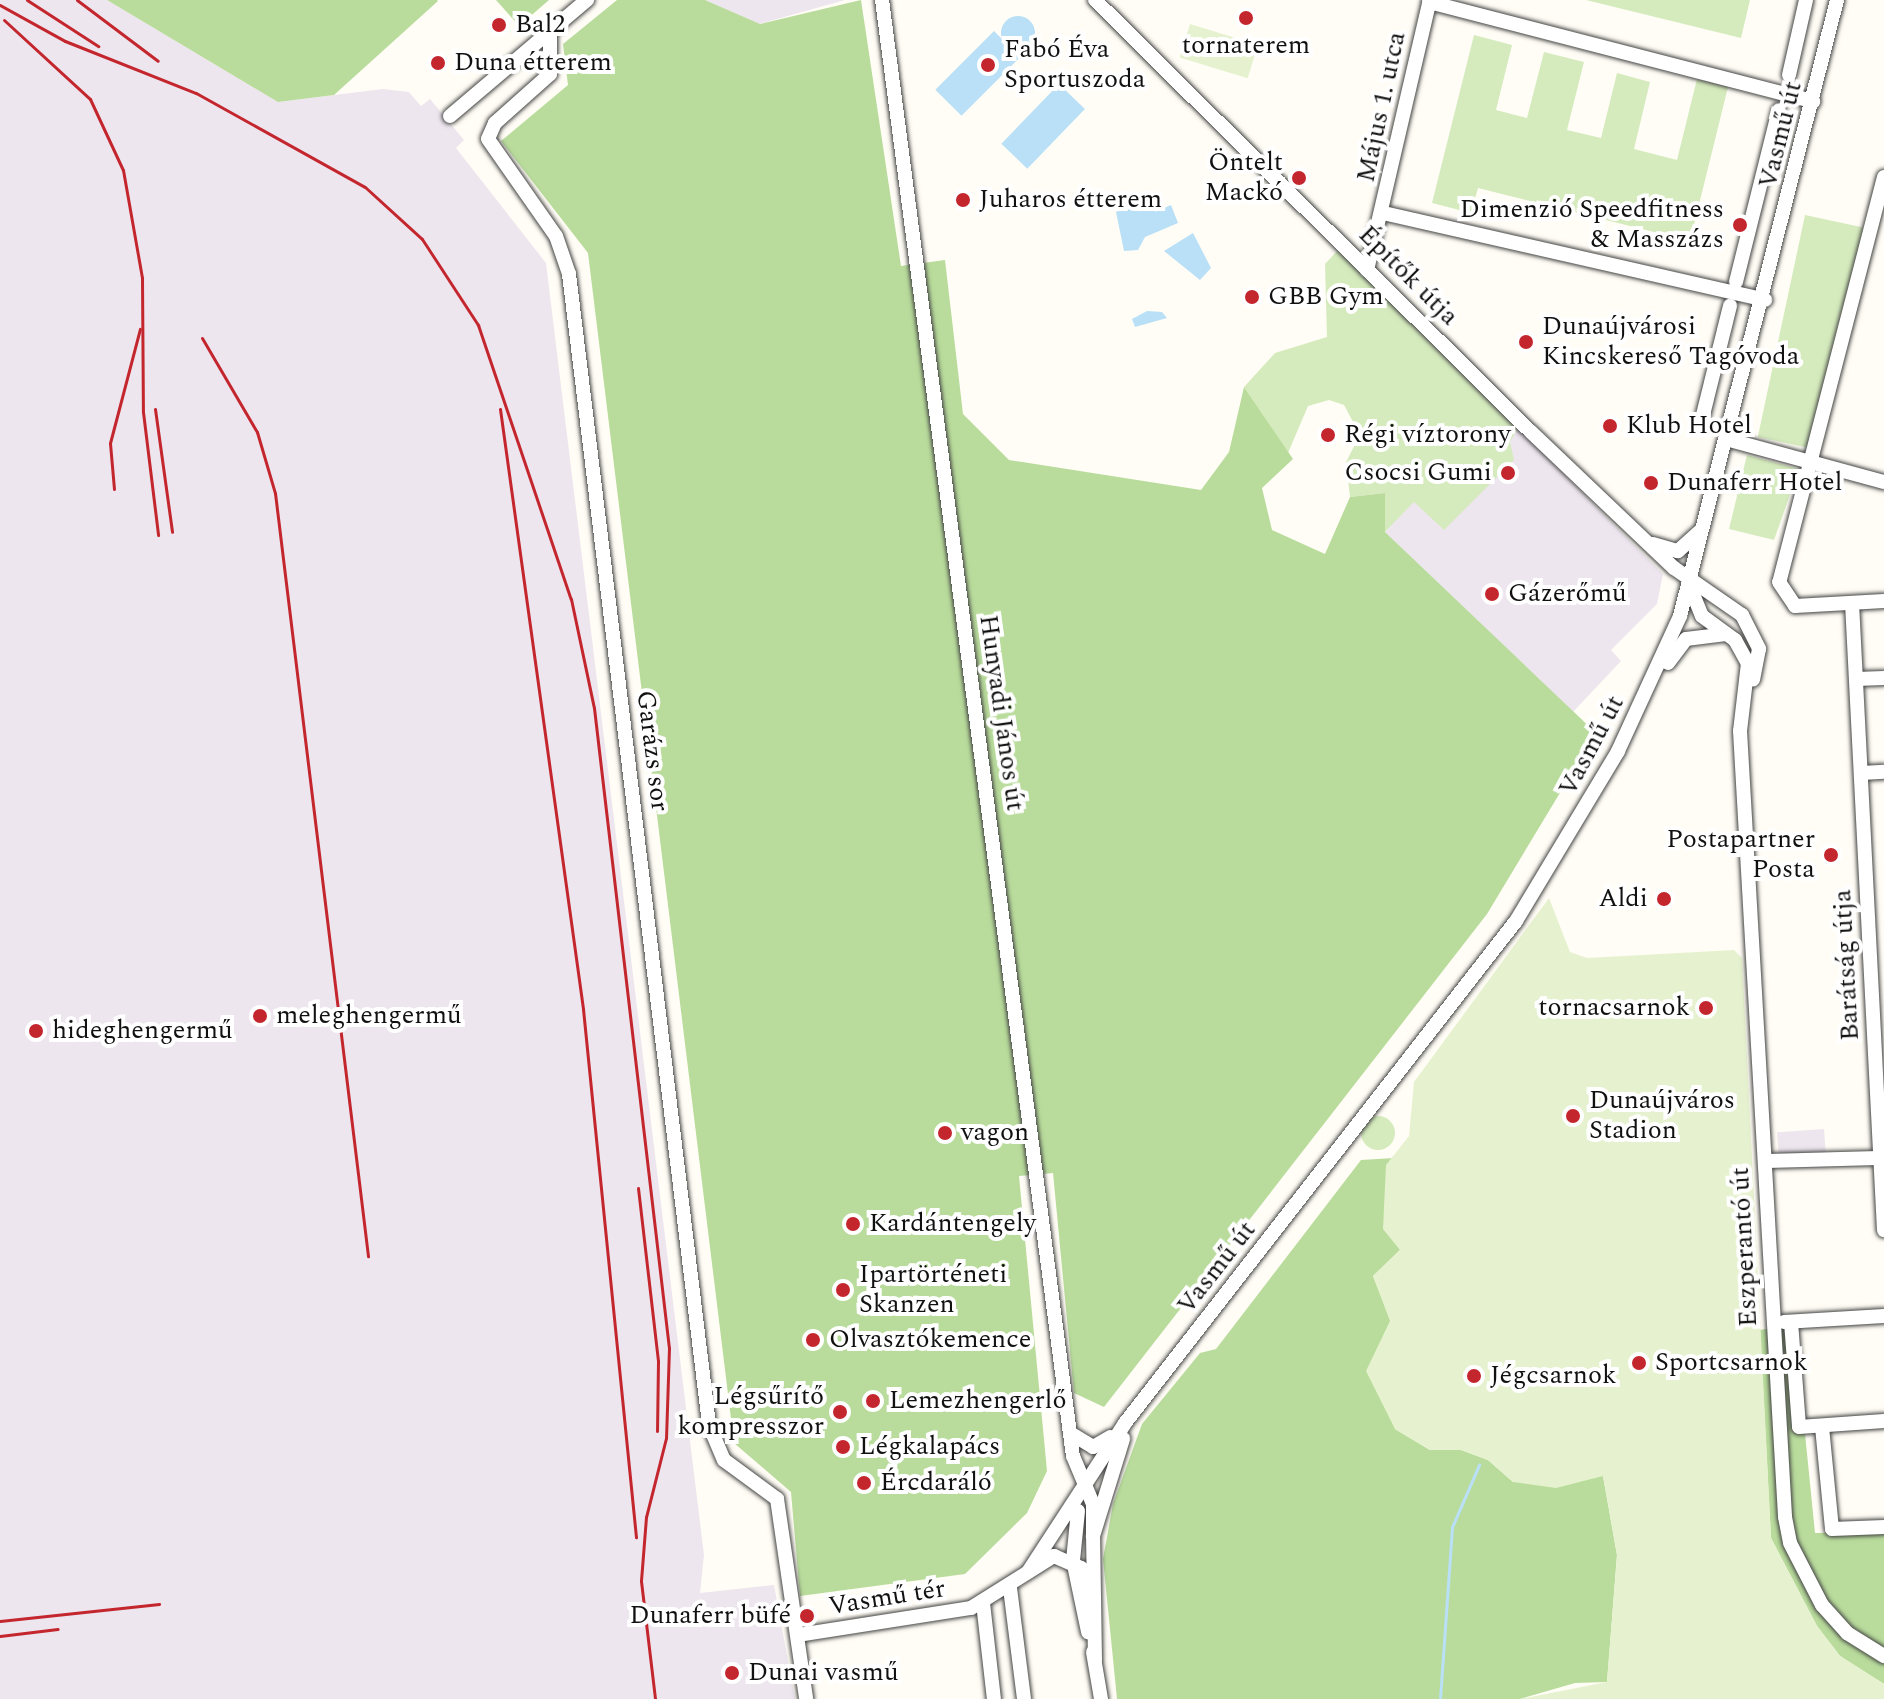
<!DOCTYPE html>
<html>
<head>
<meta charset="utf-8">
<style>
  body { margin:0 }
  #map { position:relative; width:1884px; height:1699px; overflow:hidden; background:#fffdf5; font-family:Spectral,serif }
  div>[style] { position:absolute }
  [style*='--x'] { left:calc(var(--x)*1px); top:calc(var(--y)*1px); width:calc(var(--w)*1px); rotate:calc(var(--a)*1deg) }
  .industrial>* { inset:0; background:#eee6ef; transform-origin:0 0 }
  .green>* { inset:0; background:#d5ebbd; transform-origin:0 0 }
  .round { border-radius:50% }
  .forest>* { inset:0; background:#b9dc9c }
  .pitch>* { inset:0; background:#e6f2cf; transform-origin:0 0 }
  .water>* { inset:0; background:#b9e0f7; transform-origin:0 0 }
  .stream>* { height:3px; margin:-1.5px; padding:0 1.5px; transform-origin:1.5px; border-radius:1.5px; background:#b9e0f7 }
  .roads { filter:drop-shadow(0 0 2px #444) drop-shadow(0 0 2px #444) }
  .minor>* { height:14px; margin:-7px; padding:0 7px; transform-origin:7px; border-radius:7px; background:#fff }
  .rail>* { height:3px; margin:-1.5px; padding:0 1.5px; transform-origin:1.5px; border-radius:1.5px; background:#c4262e }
  .dots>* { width:22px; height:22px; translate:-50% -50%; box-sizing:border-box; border:4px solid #fff; border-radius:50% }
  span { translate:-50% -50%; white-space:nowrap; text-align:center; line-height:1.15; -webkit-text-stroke:8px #fff; paint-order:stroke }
  .poi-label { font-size:26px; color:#111 }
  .left { translate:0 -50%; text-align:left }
  .right { translate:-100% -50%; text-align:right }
  .street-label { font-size:26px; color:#111 }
</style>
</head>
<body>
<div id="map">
  <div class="industrial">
    <div style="clip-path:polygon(0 0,107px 0,278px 102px,383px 89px,409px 92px,421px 106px,430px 99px,464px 140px,456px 148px,546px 263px,704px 1555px,700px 1593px,774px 1585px,795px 1699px,0 1699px)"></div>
    <div style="clip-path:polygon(705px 0,845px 0,759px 24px)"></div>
    <div style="clip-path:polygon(1518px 428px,1663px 574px,1657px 604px,1611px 650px,1621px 661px,1573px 712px,1385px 532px,1414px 501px,1445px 529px)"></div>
    <div style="left:1824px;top:1129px;width:27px;height:47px;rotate:86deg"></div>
  </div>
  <div class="green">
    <div style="clip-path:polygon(1586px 0,1750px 0,1741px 38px)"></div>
    <div style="clip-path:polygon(1474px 35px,1512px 45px,1496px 110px,1527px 118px,1544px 52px,1584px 62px,1567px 130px,1601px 138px,1617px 73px,1650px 82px,1634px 149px,1677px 160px,1697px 79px,1728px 87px,1690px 241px,1478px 188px,1471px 213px,1432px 203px)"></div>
    <div style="left:1805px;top:215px;width:62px;height:227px;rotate:12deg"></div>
    <div style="clip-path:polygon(1339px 249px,1518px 428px,1510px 442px,1514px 460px,1444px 530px,1414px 502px,1385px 532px,1385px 493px,1350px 497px,1346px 462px,1360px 435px,1344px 405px,1329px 400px,1308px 406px,1288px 453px,1244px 387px,1275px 353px,1327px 337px,1325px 264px)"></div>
    <div style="clip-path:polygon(1747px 455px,1799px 469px,1774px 540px,1729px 529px)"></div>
    <div class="round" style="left:1361px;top:1116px;width:34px;height:34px"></div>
  </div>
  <div class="forest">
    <div style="clip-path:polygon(107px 0,437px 0,438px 1px,334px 95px,278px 102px)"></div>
    <div style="clip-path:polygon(496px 0,549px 0,519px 26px)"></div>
    <div style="clip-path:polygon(617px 0,705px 0,760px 24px,861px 0,901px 266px,945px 260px,963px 414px,1009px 460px,1201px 490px,1229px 452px,1244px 387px,1293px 459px,1262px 488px,1272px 530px,1325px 554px,1350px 497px,1385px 493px,1385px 532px,1596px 733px,1487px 914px,1104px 1407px,1074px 1393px,1053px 1173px,1019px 1176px,1047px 1471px,1027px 1513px,965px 1574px,800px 1596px,791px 1492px,734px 1443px,588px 253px,501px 141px,568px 85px,563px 44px)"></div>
    <div style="clip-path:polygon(1394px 1158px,1386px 1166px,1400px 1250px,1373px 1276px,1391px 1321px,1395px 1429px,1430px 1450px,1461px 1450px,1488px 1460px,1513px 1482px,1603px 1476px,1617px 1555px,1607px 1682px,1575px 1683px,1520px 1699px,1117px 1699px,1103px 1559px,1113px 1504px,1142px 1424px,1200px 1353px,1216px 1349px,1361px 1160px)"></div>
    <div style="clip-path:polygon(1794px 1324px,1815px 1533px,1884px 1532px,1884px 1684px,1840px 1656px,1817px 1626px,1771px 1538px,1760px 1330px)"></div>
  </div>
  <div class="pitch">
    <div style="left:1190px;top:24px;width:71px;height:35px;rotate:17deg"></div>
    <div style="clip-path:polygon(1549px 898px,1570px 952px,1587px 958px,1734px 950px,1742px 958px,1771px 1538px,1817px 1626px,1840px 1656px,1884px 1684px,1884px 1699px,1520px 1699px,1607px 1682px,1617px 1555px,1603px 1476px,1556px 1488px,1513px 1482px,1488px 1460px,1461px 1450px,1430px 1450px,1395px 1429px,1366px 1371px,1390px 1321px,1373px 1276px,1400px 1250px,1383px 1229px,1386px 1165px,1409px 1136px,1414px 1082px)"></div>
  </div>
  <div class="water">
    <div class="round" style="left:1001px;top:16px;width:34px;height:34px"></div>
    <div style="left:994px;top:31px;width:37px;height:83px;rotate:45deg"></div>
    <div style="left:1059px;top:84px;width:36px;height:83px;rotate:44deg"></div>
    <div style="clip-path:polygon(1155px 191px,1162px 197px,1155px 212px,1171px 205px,1178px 223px,1145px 237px,1138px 250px,1124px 251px,1116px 212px,1135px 202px,1148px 207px)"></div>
    <div style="clip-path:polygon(1193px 233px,1211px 268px,1200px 280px,1164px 251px)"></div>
    <div style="clip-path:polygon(1147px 311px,1162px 312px,1167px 318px,1135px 327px,1132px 319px)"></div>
  </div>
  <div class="stream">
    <div style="--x:1440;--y:1699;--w:172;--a:-86"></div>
    <div style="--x:1452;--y:1527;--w:68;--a:-66.5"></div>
  </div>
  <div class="roads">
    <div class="minor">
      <div style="--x:882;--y:0;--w:1468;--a:82.53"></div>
      <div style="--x:1073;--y:1456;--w:52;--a:67.4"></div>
      <div style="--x:1093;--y:1504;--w:32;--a:90"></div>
      <div style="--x:1095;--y:0;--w:614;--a:44.74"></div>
      <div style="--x:1531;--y:432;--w:197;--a:43.6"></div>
      <div style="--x:1674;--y:568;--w:83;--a:34.7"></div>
      <div style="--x:1742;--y:615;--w:38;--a:63"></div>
      <div style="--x:1759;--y:649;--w:31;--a:101"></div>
      <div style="--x:1429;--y:2;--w:397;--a:14.5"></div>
      <div style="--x:550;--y:30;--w:44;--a:90"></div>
      <div style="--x:550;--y:74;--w:74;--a:138.3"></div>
      <div style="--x:495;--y:123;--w:17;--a:114"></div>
      <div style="--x:488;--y:139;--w:118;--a:55"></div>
      <div style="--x:556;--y:236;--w:40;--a:71.1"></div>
      <div style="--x:569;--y:274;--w:1159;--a:83.06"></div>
      <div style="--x:709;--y:1425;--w:38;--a:67"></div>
      <div style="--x:724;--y:1460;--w:66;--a:36.3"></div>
      <div style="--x:777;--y:1499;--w:202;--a:81.7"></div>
      <div style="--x:1789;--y:75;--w:77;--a:-77.2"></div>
      <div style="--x:450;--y:116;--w:180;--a:-40.3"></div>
      <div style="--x:1884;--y:177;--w:418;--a:104.5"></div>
      <div style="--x:1779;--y:582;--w:29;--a:56"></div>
      <div style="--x:1795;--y:606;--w:89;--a:-3.2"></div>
      <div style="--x:1383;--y:213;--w:392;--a:12.8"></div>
      <div style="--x:1367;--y:270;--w:277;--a:-76.9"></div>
      <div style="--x:1736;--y:282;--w:177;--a:-76"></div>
      <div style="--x:1701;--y:423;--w:121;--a:-76.1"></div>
      <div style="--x:1730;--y:440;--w:160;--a:15.3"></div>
      <div style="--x:1653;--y:544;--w:26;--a:16"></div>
      <div style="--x:1678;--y:551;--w:31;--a:-42"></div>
      <div style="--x:1691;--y:589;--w:29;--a:68"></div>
      <div style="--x:1702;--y:616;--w:41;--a:36"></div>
      <div style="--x:1735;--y:640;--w:26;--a:61"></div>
      <div style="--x:1748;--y:663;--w:68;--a:96.7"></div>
      <div style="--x:1740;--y:731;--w:787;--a:86.72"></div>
      <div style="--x:1785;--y:1517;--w:26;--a:79"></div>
      <div style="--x:1790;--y:1543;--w:70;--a:62.7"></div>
      <div style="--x:1822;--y:1605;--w:38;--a:48"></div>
      <div style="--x:1847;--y:1633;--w:44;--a:31.9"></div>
      <div style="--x:1852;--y:603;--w:628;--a:87.08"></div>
      <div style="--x:1668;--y:663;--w:30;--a:-53"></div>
      <div style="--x:1686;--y:639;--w:38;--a:-7"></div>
      <div style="--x:1856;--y:679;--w:28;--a:-2"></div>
      <div style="--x:1862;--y:773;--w:22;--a:-3"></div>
      <div style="--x:1765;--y:1161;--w:115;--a:-1.5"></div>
      <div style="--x:1784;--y:1322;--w:100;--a:-3.4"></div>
      <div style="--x:1791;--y:1322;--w:105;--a:85.6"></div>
      <div style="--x:1799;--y:1427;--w:85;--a:-4"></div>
      <div style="--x:1822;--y:1427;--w:102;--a:84.4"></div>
      <div style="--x:1832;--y:1529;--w:52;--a:-2.2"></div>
      <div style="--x:1070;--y:1433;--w:27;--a:31"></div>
      <div style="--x:1093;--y:1447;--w:20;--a:-30"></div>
      <div style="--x:1078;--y:1511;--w:49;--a:95.8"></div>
      <div style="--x:1073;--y:1560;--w:74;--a:78.2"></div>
      <div style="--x:1028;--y:1572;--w:178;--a:-56.9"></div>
      <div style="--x:1125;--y:1423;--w:636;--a:-52.09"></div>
      <div style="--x:1516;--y:921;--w:198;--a:-59"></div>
      <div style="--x:1618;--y:751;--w:149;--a:-65.3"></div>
      <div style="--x:1680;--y:616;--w:636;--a:-75.7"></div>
      <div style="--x:1010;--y:1588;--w:112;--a:82.8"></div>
      <div style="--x:983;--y:1603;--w:97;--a:83.5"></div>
      <div style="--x:798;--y:1635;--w:175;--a:-8.9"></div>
      <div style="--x:971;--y:1608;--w:98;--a:-32.1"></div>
      <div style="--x:1054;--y:1556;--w:30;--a:24"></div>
      <div style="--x:1081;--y:1568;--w:42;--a:73.3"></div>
      <div style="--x:1093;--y:1652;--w:48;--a:80.3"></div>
      <div style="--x:1095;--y:1660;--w:124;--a:-90.9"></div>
      <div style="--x:1093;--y:1536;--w:102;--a:-72.8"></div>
    </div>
  </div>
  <div class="rail">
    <div style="--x:27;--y:0;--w:85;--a:32.9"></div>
    <div style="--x:77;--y:0;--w:101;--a:37"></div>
    <div style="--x:0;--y:5;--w:74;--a:29"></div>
    <div style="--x:65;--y:41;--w:141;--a:21.7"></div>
    <div style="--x:196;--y:93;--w:193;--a:29.1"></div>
    <div style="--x:365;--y:187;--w:77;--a:42.4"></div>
    <div style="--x:422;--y:239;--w:103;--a:56.9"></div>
    <div style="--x:478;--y:325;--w:289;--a:71.3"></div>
    <div style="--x:571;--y:599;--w:111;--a:78.1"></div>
    <div style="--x:594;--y:708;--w:644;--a:83.32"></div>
    <div style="--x:669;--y:1348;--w:90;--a:91.9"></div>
    <div style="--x:666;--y:1438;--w:81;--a:104.2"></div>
    <div style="--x:646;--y:1517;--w:64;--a:94.5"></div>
    <div style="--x:641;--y:1581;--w:119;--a:83.2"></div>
    <div style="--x:4;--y:20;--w:117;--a:42.6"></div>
    <div style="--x:90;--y:99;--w:78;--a:65.1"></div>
    <div style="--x:123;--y:170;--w:110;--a:80"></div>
    <div style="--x:142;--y:278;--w:134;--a:89.6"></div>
    <div style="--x:143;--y:412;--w:124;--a:83"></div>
    <div style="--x:202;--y:338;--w:109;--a:59.7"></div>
    <div style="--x:257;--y:432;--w:64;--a:73.6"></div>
    <div style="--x:275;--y:493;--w:769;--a:83.05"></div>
    <div style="--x:155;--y:409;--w:124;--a:82.1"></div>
    <div style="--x:500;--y:409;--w:606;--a:82.12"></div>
    <div style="--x:583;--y:1009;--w:531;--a:84.27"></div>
    <div style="--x:114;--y:489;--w:46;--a:-95"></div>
    <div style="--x:110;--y:443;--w:118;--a:-75.3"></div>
    <div style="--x:638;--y:1188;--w:174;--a:83.4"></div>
    <div style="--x:658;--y:1361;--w:70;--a:90.8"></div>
    <div style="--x:0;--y:1621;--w:160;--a:-6.1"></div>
    <div style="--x:0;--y:1636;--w:58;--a:-6.9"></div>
  </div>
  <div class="dots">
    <div style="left:1246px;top:18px;background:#c4262e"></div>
    <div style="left:499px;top:25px;background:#c4262e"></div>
    <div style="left:438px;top:63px;background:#c4262e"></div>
    <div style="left:988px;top:65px;background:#c4262e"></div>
    <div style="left:1299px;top:178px;background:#c4262e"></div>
    <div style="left:963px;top:200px;background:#c4262e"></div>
    <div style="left:1740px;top:225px;background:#c4262e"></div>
    <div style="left:1252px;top:297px;background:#c4262e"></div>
    <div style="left:1526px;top:342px;background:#c4262e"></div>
    <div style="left:1610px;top:426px;background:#c4262e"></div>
    <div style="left:1328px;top:435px;background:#c4262e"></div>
    <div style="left:1508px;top:473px;background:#c4262e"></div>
    <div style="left:1651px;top:483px;background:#c4262e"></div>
    <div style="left:1492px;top:594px;background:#c4262e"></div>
    <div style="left:1831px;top:855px;background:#c4262e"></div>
    <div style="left:1664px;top:899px;background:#c4262e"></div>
    <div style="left:1706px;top:1008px;background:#c4262e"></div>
    <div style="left:260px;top:1016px;background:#c4262e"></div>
    <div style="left:36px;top:1031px;background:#c4262e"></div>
    <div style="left:1573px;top:1116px;background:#c4262e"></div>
    <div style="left:945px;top:1133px;background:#c4262e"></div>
    <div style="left:853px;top:1224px;background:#c4262e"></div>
    <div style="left:843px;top:1290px;background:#c4262e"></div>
    <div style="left:813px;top:1340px;background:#c4262e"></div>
    <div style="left:1639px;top:1363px;background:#c4262e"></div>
    <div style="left:1474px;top:1376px;background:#c4262e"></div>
    <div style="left:873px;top:1401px;background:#c4262e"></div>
    <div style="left:840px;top:1412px;background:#c4262e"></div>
    <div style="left:843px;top:1447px;background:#c4262e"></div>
    <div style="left:864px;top:1483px;background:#c4262e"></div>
    <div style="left:807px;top:1616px;background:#c4262e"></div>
    <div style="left:732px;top:1673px;background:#c4262e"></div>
  </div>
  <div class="poi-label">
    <span class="left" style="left:515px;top:25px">Bal2</span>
    <span style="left:1246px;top:46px">tornaterem</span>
    <span class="left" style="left:1004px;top:65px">Fabó Éva<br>Sportuszoda</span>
    <span class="left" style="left:454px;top:63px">Duna étterem</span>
    <span class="right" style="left:1283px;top:178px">Öntelt<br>Mackó</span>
    <span class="left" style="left:979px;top:200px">Juharos étterem</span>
    <span class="right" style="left:1724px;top:225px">Dimenzió Speedfitness<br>&amp; Masszázs</span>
    <span class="left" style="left:1268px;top:297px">GBB Gym</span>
    <span class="left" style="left:1542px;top:342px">Dunaújvárosi<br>Kincskereső Tagóvoda</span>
    <span class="left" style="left:1626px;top:426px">Klub Hotel</span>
    <span class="left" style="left:1344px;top:435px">Régi víztorony</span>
    <span class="right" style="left:1492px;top:473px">Csocsi Gumi</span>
    <span class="left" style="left:1667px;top:483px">Dunaferr Hotel</span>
    <span class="left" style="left:1508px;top:594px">Gázerőmű</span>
    <span class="right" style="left:1815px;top:855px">Postapartner<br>Posta</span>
    <span class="right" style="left:1648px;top:899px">Aldi</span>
    <span class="right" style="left:1690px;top:1008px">tornacsarnok</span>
    <span class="left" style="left:276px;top:1016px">meleghengermű</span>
    <span class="left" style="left:52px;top:1031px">hideghengermű</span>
    <span class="left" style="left:1589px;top:1116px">Dunaújváros<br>Stadion</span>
    <span class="left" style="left:961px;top:1133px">vagon</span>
    <span class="left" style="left:869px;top:1224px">Kardántengely</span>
    <span class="left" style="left:859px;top:1290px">Ipartörténeti<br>Skanzen</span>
    <span class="left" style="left:829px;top:1340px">Olvasztókemence</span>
    <span class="left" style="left:1655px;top:1363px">Sportcsarnok</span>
    <span class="left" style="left:1490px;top:1376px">Jégcsarnok</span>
    <span class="right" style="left:824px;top:1412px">Légsűrítő<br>kompresszor</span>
    <span class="left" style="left:889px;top:1401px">Lemezhengerlő</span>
    <span class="left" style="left:859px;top:1447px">Légkalapács</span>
    <span class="left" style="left:880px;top:1483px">Ércdaráló</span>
    <span class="right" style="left:791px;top:1616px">Dunaferr büfé</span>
    <span class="left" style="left:748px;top:1673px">Dunai vasmű</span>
  </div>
  <div class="street-label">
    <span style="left:1382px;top:107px;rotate:-78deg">Május 1. utca</span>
    <span style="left:1781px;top:135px;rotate:-76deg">Vasmű út</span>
    <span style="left:1408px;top:276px;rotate:45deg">Építők útja</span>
    <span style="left:1001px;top:713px;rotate:82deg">Hunyadi János út</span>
    <span style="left:1592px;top:746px;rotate:-62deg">Vasmű út</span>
    <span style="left:652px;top:751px;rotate:83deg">Garázs sor</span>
    <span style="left:1847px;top:965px;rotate:-93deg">Barátság útja</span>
    <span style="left:1745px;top:1247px;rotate:-93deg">Eszperantó út</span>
    <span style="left:1217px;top:1268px;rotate:-52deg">Vasmű út</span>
    <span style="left:887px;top:1598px;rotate:-9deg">Vasmű tér</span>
  </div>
</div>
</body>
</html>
